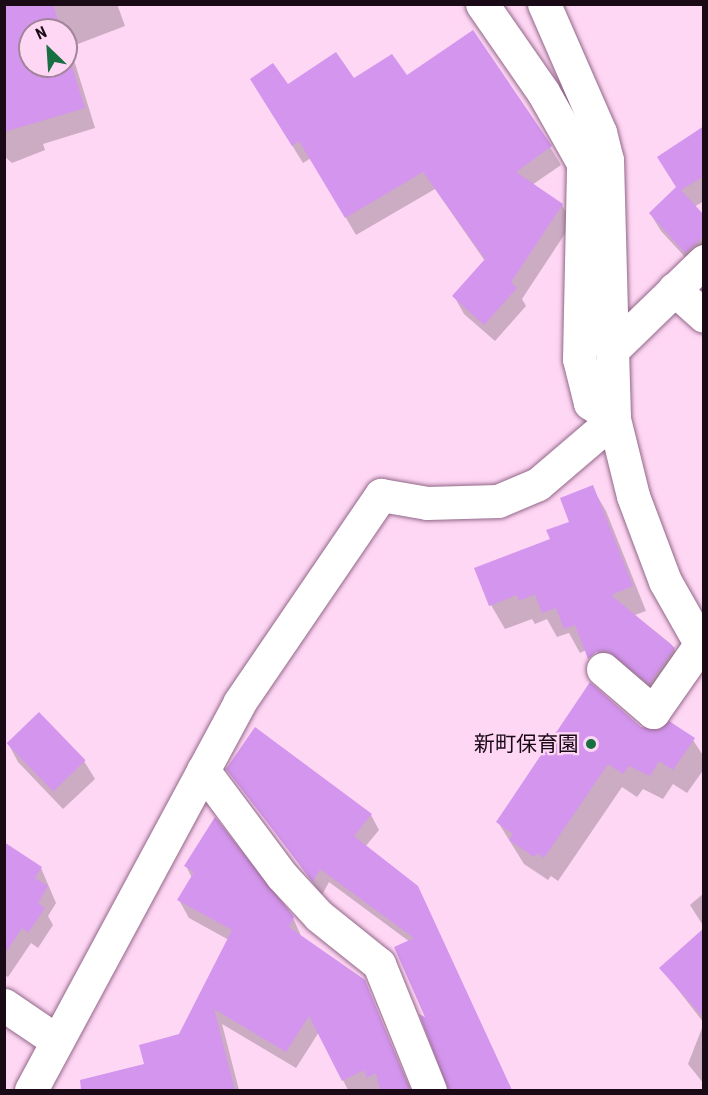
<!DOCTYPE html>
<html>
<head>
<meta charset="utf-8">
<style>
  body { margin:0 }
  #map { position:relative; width:708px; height:1095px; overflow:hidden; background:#fed7f4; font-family:"Roboto Condensed","Noto Sans JP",sans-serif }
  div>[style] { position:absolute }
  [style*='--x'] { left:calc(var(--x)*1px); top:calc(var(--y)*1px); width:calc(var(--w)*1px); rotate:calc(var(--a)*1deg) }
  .shadow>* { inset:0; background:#0003 }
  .building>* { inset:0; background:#d395ed; transform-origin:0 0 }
  .roads { filter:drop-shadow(0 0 2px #926788) drop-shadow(0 0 2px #926788) }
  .minor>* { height:33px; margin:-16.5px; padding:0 16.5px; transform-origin:16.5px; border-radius:16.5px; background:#fff }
  .tertiary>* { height:33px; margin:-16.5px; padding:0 16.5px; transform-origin:16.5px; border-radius:16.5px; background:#fff }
  .dots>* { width:16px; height:16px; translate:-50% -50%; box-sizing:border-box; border:3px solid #fed7f4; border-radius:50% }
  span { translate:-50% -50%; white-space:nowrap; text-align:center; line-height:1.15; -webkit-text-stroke:4.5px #fed7f4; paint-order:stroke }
  .poi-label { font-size:21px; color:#190a16 }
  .right { translate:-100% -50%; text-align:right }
  .frame { position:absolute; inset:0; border:6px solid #190a16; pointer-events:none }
  .north { position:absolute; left:18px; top:18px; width:60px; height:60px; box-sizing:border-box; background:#fed7f4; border:2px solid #a2859b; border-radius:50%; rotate:335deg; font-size:16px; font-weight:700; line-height:24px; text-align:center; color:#190a16 }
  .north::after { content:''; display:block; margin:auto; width:21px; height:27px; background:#176f42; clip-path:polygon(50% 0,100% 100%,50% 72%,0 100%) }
</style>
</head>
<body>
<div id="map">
  <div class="shadow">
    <div style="clip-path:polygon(evenodd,4px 4px,117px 4px,125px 26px,70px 47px,95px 128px,43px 144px,45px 150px,12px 163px,4px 156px,4px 4px,30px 30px,66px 30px,66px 66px,30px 66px,30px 30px)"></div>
    <div style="clip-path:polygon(406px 78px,550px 147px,561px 165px,532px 185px,562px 205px,572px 223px,522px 299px,526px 306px,495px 341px,464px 314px,454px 296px,485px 261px,435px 189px,356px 235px,311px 158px,303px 163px,262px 97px,287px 87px)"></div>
    <div style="clip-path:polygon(704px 128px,704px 201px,694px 207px,704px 217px,704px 264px,697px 270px,661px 231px,650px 213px,677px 188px)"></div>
    <div style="clip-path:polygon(evenodd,592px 487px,606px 511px,646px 611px,635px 615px,671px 644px,688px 674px,663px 707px,603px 682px,586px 650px,580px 653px,569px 633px,557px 637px,547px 619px,535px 624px,532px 619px,505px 629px,491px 605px,570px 523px,592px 487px,603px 648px,590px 659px,590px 655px,603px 648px)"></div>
    <div style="clip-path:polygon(641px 728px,693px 740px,704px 757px,704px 769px,687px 793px,673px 784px,663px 799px,643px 789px,637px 797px,622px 787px,558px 881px,551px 876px,548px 880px,524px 864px,498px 822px)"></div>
    <div style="clip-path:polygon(255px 729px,371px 815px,379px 830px,365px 847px,425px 902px,510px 1090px,450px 1090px,422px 1017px,428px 1021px,410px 942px,329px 882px,322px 895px,228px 769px)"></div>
    <div style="clip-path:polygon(8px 743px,84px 761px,95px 779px,63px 809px,18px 762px)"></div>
    <div style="clip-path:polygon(4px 844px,41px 868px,56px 903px,48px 916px,53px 925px,38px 948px,31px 943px,8px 977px,4px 975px)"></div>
    <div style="clip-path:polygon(186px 866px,293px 918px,302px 938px,364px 981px,411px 1090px,348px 1090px,319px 1032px,296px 1068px,222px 1024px,239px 1090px,111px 1090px,107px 1074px,145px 1065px,180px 1035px,229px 940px,189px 918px,179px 900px,192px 878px)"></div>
    <div style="clip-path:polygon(704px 893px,704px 927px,690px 905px)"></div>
    <div style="clip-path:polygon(704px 934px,704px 1023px,661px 968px)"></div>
    <div style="clip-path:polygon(704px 1023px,704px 1084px,688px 1064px)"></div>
  </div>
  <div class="building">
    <div style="clip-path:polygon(4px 4px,53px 4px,61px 30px,30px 30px,30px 66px,66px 66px,66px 47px,85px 108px,4px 132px)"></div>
    <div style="clip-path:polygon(473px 30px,552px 146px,516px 172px,563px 204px,511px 282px,517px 288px,484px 325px,452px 296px,485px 259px,423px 172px,345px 218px,299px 141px,292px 146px,250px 79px,273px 63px,288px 84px,336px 52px,354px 78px,392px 54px,407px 75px)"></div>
    <div style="clip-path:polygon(704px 126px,704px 176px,681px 190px,704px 215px,704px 236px,685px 253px,649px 213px,676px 187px,657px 157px)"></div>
    <div style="clip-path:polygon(593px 485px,633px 586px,611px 595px,675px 648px,649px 684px,607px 651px,596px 652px,588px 659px,575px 625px,564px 629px,556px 608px,542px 613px,535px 594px,519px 601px,517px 595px,489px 606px,474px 568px,550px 539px,546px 530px,569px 522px,560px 498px)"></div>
    <div style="clip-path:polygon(590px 682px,641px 727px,660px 729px,669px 721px,695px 738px,673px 770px,659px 761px,650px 776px,629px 766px,623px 774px,608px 764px,544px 858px,537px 853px,534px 857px,509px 840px,513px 834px,496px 822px)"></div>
    <div style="left:39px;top:712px;width:67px;height:45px;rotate:46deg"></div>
    <div style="clip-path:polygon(255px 727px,372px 814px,354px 836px,418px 886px,512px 1090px,448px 1090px,419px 1014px,425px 1017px,394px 947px,414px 938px,320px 869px,313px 882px,226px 769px)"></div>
    <div style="clip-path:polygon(215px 817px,294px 917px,289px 927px,365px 980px,410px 1090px,380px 1090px,376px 1073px,367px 1078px,364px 1070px,342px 1081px,309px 1016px,286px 1052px,214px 1009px,235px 1090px,81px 1090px,80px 1080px,144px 1064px,139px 1045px,179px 1034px,232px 930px,177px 900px,194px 872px,184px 866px)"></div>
    <div style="clip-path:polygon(4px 842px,42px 867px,35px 878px,48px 886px,38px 903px,45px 908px,28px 933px,22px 928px,4px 955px)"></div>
    <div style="clip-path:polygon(704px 928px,704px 1018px,659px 968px)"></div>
  </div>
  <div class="roads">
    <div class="minor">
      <div style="--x:704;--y:261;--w:128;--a:135.9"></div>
      <div style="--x:612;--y:350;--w:69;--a:88.3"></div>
      <div style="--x:614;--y:419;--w:79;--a:76.1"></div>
      <div style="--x:633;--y:496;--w:91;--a:69.4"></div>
      <div style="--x:665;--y:581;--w:79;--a:60.5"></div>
      <div style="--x:674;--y:289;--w:40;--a:42"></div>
      <div style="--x:603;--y:669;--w:66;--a:40.7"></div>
      <div style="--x:653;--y:712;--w:82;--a:-55"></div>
      <div style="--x:203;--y:770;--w:132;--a:53.3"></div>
      <div style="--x:282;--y:876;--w:54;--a:47.2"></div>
      <div style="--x:319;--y:916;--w:77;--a:38.7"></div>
      <div style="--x:379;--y:964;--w:136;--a:68"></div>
      <div style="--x:4;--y:1005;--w:64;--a:34.2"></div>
      <div style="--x:31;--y:1090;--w:439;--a:-61.7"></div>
      <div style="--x:239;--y:703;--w:252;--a:-55.7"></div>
      <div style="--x:381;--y:495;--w:47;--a:9.9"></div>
      <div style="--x:427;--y:503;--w:71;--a:-1.6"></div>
      <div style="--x:498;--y:501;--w:43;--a:-23"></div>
      <div style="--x:538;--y:484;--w:100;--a:-40.5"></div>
      <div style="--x:614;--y:419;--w:29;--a:-146"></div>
      <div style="--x:590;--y:403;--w:45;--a:-104"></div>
      <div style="--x:579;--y:359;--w:196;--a:-88.8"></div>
      <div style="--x:583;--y:163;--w:81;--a:-119.4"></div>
      <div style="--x:543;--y:92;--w:107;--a:-124.7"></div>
    </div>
    <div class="tertiary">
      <div style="--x:544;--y:4;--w:140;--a:66.4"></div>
      <div style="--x:600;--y:132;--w:29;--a:76"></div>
      <div style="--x:607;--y:160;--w:190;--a:88.5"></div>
    </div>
  </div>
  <div class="dots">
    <div style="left:591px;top:744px;background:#176f42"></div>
  </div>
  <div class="poi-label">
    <span class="right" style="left:579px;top:744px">新町保育園</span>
  </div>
  <div class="frame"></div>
  <div class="north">N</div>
</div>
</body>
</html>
